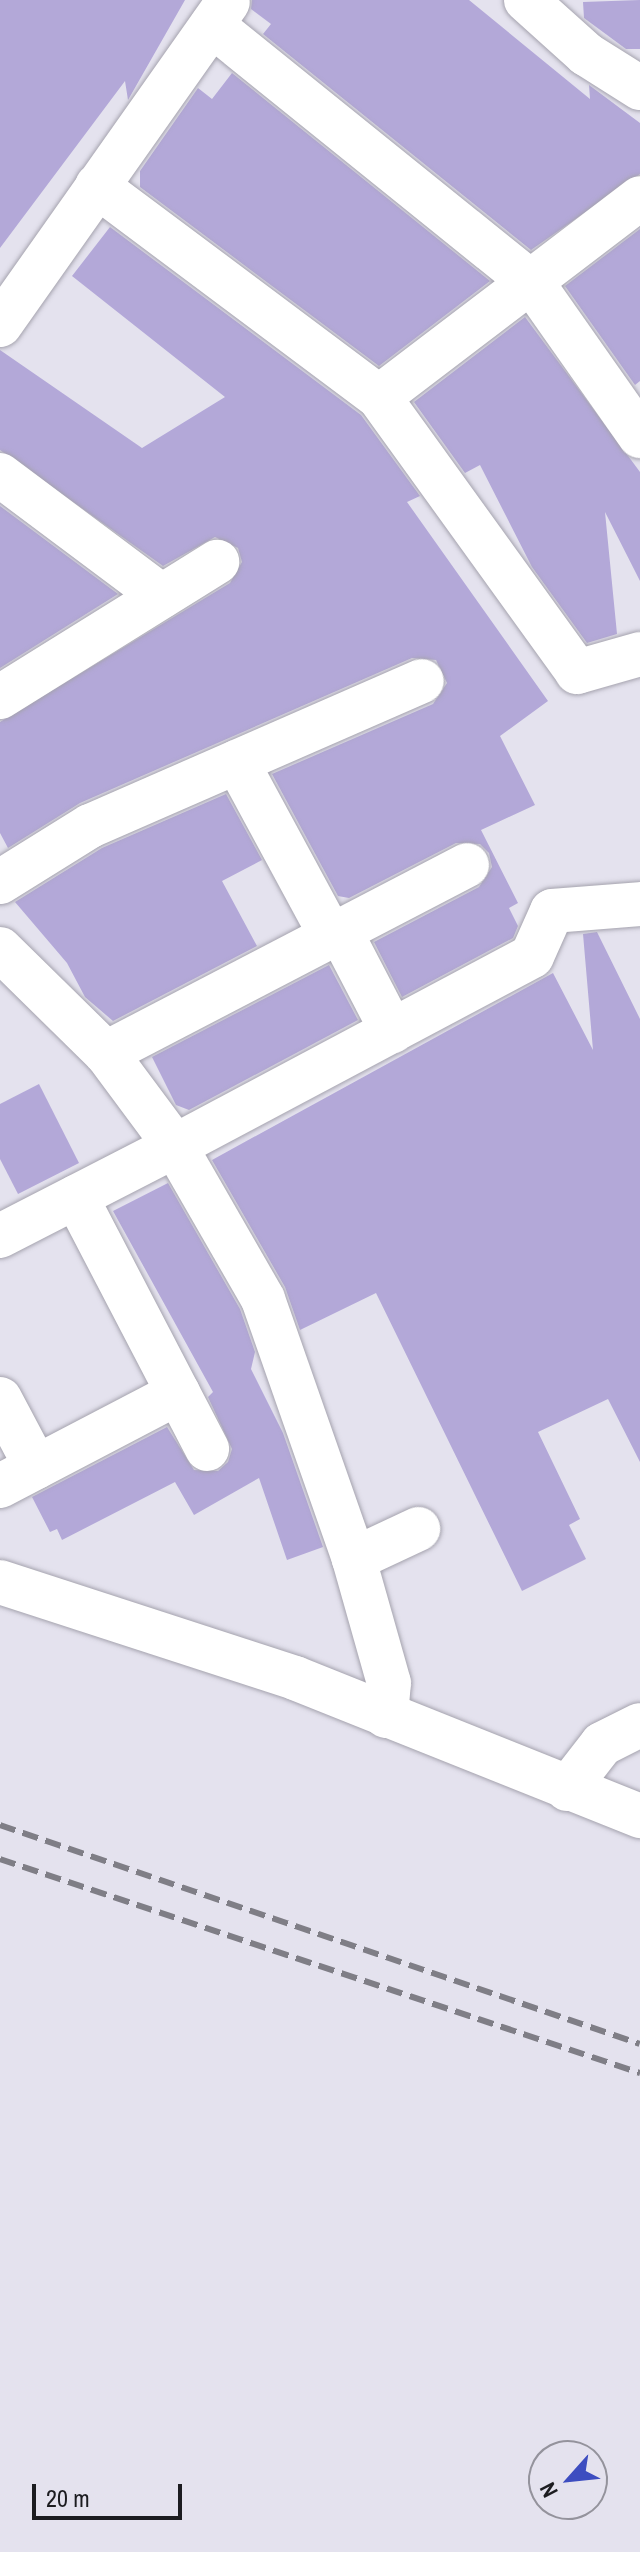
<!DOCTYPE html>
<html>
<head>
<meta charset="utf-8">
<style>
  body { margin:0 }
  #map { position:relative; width:640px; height:2552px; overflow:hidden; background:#e4e2ee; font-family:"Archivo Narrow",sans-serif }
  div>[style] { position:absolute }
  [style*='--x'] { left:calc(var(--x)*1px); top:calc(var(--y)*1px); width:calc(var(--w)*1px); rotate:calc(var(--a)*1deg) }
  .building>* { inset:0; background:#b3a8d8 }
  .roads { filter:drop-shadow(0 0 2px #a5a3ae) drop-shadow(0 0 2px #a5a3ae) }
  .minor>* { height:44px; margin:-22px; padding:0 22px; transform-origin:22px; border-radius:22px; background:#fff }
  .rail>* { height:6px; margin-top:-3px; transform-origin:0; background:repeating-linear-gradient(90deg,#7f7e86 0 16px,transparent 0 24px) }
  span { translate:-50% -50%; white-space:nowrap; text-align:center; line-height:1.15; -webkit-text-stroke:6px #e4e2ee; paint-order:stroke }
  .north { position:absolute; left:528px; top:2440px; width:80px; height:80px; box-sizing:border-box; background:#e4e2ee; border:2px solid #94939c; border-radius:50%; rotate:243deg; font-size:22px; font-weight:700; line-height:32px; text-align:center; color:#1c1c20 }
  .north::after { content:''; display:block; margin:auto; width:28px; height:36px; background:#3d4dc0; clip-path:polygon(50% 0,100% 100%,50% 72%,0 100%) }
  .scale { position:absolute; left:32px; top:2484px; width:150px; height:36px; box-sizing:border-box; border:4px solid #1c1c20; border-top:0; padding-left:10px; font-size:24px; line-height:28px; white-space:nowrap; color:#1c1c20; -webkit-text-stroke:6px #e4e2ee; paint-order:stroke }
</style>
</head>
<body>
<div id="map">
  <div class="building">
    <div style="clip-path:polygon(0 0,185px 0,128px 100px,125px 81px,0 248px)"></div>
    <div style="clip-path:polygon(252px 0,469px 0,590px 99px,589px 85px,640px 123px,640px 174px,531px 250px,263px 34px,271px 24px,251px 9px)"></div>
    <div style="clip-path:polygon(640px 0,640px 49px,626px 49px,584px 18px,583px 2px)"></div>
    <div style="clip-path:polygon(232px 73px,490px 281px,379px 366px,140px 187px,140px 171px,198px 88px,212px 99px)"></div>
    <div style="clip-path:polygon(110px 227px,361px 415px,420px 496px,407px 502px,548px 701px,500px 736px,535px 805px,481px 830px,518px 903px,509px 908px,518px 926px,513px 938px,402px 997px,374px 942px,479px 887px,492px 867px,489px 853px,480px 844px,456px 843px,349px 898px,338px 896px,272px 774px,433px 704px,447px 683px,436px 660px,412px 658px,80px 803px,8px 848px,0 833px,0 722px,230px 583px,242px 562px,238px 548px,215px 537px,163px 566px,0 450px,0 350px,142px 448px,225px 397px,72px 276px)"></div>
    <div style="clip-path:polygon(640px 229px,640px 381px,635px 385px,565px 286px)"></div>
    <div style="clip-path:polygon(525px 317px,640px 472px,640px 581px,605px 512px,617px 634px,587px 643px,532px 567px,480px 465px,465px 473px,414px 402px)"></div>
    <div style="clip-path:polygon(0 506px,118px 594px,0 668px)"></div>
    <div style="clip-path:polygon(226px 794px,262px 860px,222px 881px,257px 946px,113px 1021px,85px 997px,67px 963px,15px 902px,102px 848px)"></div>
    <div style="clip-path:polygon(597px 932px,640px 1019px,640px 1462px,608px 1399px,538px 1432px,580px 1519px,569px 1525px,586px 1559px,522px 1591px,376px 1293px,300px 1330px,285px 1287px,212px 1160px,553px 973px,593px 1050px,583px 934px)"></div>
    <div style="clip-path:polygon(329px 965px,358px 1020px,189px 1110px,176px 1105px,152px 1057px)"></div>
    <div style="clip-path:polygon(39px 1084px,79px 1163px,18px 1194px,0 1159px,0 1104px)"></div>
    <div style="clip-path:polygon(168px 1183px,240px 1309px,255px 1352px,251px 1369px,283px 1433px,323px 1547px,287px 1560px,259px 1478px,194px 1515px,175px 1482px,62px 1540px,57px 1529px,50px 1532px,32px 1497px,167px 1427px,194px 1470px,218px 1471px,228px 1462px,232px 1449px,208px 1397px,213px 1392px,113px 1211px)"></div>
  </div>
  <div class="roads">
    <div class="minor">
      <div style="--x:526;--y:0;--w:81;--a:42"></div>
      <div style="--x:586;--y:54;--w:64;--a:32.2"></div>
      <div style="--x:212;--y:25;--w:412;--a:38.9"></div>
      <div style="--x:533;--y:284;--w:186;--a:54.9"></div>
      <div style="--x:97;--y:186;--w:352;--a:36.8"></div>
      <div style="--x:379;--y:397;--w:339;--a:54.2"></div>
      <div style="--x:577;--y:672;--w:66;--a:-15.9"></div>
      <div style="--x:0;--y:325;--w:395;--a:-54.8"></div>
      <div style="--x:379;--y:397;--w:328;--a:-37.3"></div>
      <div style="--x:0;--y:475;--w:202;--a:36.8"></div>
      <div style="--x:0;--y:697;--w:256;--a:-31.9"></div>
      <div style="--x:237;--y:762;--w:198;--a:61.6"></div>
      <div style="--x:0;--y:882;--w:106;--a:-31.9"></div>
      <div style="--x:90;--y:826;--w:362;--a:-23.6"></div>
      <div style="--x:340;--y:931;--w:113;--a:62.5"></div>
      <div style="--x:0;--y:949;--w:148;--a:44.5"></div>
      <div style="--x:106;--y:1053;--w:116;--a:53.4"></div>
      <div style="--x:175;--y:1146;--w:197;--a:152.8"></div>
      <div style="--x:106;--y:1053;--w:407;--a:-27.5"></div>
      <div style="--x:76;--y:1197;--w:284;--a:62.5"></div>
      <div style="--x:0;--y:1399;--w:77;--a:62.1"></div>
      <div style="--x:0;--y:1486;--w:201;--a:-27.6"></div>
      <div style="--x:354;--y:1559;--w:71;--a:-25.1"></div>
      <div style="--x:0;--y:1582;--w:310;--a:18"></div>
      <div style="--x:295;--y:1678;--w:372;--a:21.8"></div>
      <div style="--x:386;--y:1716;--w:33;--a:-85"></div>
      <div style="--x:389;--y:1683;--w:129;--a:-105.8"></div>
      <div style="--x:354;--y:1559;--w:275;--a:-109.3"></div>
      <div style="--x:263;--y:1299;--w:177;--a:-119.9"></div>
      <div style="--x:175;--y:1146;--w:404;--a:-28"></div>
      <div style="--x:532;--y:956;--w:49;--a:-66"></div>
      <div style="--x:552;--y:911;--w:88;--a:-4.5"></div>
      <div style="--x:567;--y:1789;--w:57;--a:-52.1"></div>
      <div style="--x:602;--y:1744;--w:42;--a:-26.6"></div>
    </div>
  </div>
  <div class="rail">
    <div style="--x:0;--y:1825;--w:676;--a:18.89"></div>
    <div style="--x:0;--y:1859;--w:675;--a:18.49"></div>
  </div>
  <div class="north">N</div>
  <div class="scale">20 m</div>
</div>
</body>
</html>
